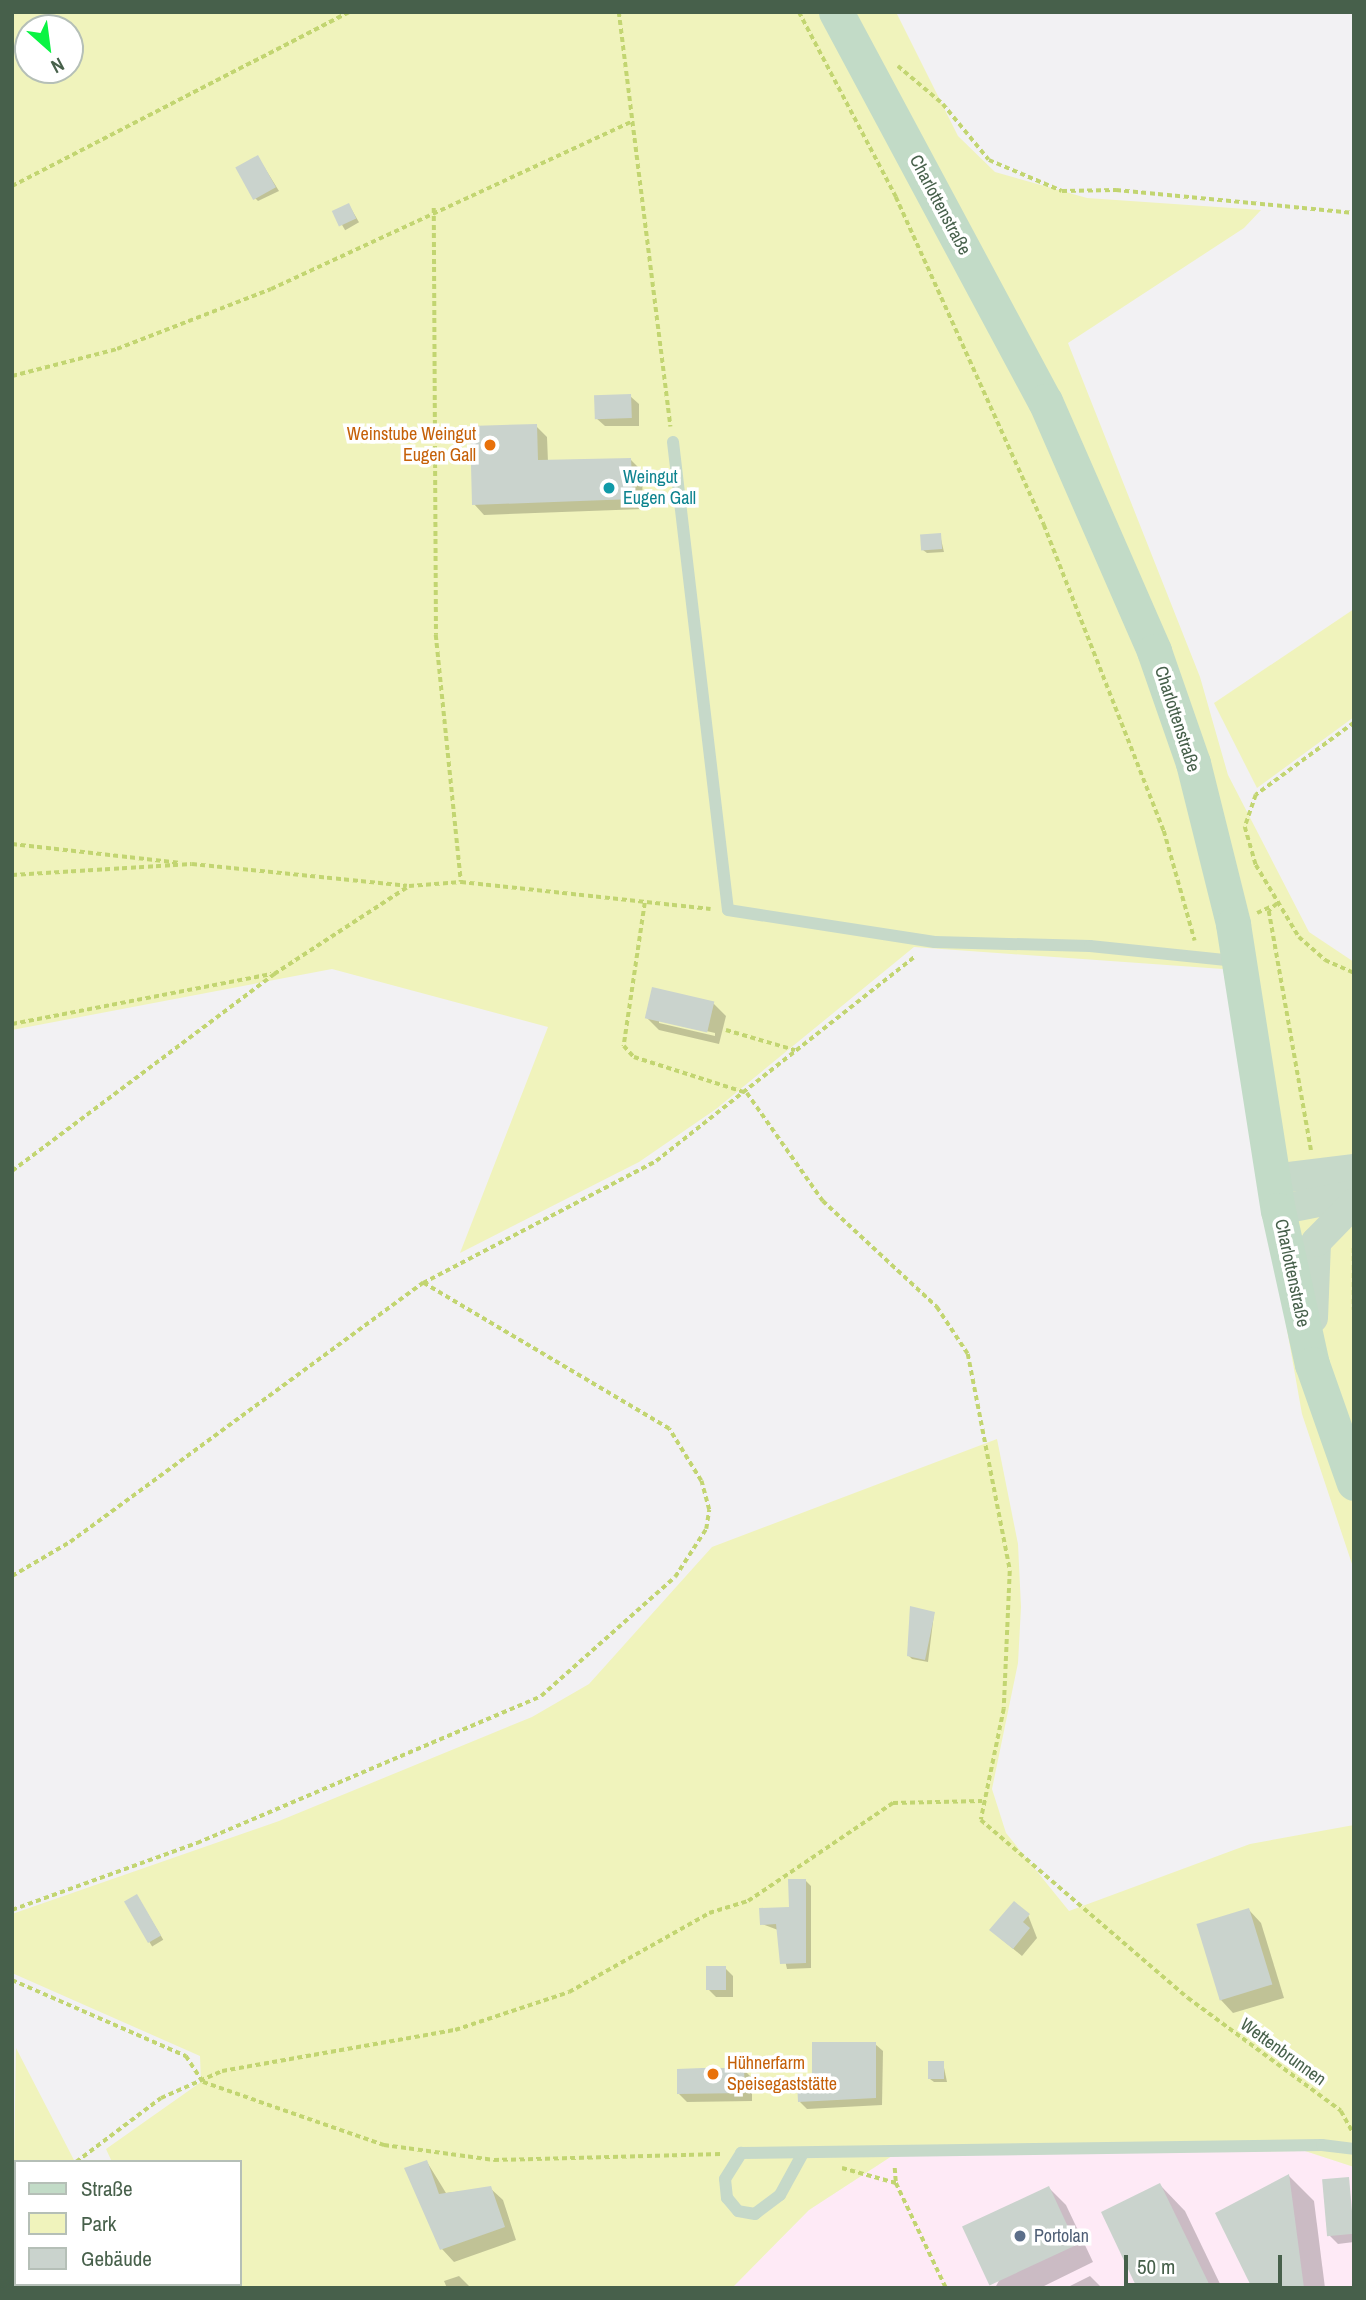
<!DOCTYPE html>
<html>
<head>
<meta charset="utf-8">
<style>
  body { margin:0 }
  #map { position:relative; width:1366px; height:2300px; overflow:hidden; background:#f2f1f3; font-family:"Archivo Narrow",sans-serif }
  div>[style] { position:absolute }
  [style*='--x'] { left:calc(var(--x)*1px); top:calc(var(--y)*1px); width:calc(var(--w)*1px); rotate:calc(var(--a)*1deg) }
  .commercial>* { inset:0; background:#feeaf6 }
  .green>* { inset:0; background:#f0f3bc }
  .shadow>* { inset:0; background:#0003; transform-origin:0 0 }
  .building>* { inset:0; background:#cad3cd; transform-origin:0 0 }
  .path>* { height:3.5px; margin-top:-1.75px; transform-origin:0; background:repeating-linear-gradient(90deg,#c2d571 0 5px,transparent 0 8.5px) }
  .service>* { height:12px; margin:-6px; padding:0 6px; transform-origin:6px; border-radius:6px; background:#c6d9c9 }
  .tertiary>* { height:30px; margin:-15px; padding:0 15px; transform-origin:15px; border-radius:15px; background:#c6d9c9 }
  .secondary>* { height:35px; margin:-17.5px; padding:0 17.5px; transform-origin:17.5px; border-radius:17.5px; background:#c2dbc7 }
  .dots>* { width:19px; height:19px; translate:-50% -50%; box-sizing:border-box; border:4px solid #fff; border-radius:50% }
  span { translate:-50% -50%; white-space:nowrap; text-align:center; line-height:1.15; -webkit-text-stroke:7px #fff; paint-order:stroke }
  .street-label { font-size:18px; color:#47604b }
  .food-label { font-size:18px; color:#c56008 }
  .right { translate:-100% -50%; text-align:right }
  .left { translate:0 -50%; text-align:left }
  .culture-label { font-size:18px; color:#0d838f }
  .service-label { font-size:18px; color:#4e5e75 }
  .frame { position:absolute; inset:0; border:14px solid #47604b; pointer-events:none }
  .legend { position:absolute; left:14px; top:2160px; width:228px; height:126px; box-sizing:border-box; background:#fff; border:2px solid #b5bfb7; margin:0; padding:9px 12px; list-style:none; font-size:21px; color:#47604b }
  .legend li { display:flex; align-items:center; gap:14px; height:35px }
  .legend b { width:35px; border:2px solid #b5bfb7 }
  .north { position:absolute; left:14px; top:14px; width:70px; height:70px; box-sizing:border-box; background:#fff; border:2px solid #b5bfb7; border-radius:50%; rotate:152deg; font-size:19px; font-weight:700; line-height:28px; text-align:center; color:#47604b }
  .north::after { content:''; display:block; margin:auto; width:24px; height:32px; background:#0af443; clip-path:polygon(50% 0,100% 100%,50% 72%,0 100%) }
  .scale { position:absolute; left:1124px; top:2255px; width:158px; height:32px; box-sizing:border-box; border:4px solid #47604b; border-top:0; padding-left:9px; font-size:21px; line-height:24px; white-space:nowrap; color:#47604b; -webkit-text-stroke:5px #fff; paint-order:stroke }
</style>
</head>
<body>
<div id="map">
  <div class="commercial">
    <div style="clip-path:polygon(1305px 2151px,1354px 2167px,1354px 2288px,732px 2288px,809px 2210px,895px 2154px)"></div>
  </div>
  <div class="green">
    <div style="clip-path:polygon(evenodd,12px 12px,896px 12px,958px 136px,995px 172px,1087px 198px,1261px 210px,1244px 228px,1068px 343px,1200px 677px,1228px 775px,1309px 932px,1354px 962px,1354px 1570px,1302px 1414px,1223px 969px,914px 947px,716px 1109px,639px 1162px,460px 1253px,548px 1027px,332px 969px,12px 1030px,12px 12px,28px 28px,70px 28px,70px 70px,28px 70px,28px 28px)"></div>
    <div style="clip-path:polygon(1354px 609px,1354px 717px,1257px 788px,1214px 703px)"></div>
    <div style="clip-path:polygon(997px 1439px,1018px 1544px,1021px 1607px,1018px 1663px,992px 1789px,1006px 1833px,1069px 1911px,1250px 1844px,1354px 1825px,1354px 2167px,1305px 2151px,895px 2154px,809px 2210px,732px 2288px,173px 2288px,240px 2284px,240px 2162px,112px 2162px,106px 2149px,201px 2082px,200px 2056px,12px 1973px,12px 1914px,279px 1821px,532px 1717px,589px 1684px,712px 1547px)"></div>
    <div style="clip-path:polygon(16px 2048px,75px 2162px,16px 2162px,16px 2284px,60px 2288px,12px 2288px)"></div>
  </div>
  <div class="shadow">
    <div style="clip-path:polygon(258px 157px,279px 191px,258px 201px,254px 197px)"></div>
    <div style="left:349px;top:205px;width:20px;height:16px;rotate:60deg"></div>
    <div style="clip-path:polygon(630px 396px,639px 404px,639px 426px,605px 426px,596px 418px)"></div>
    <div style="clip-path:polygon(536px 426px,547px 437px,548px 462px,631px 460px,642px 471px,643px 509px,484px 515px,474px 504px)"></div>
    <div style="clip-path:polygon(940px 535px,944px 552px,927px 553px,923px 550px)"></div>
    <div style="clip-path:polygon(evenodd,713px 1003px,726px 1016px,719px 1044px,659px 1030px,647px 1018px,713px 1003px,659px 1020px,715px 1033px,715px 1036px,659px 1023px,659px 1020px)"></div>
    <div style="clip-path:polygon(934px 1614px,928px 1662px,912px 1659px,908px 1655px)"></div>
    <div style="clip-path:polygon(806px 1881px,811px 1886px,811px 1968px,787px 1969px,778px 1930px,762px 1924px,791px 1908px)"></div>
    <div style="left:137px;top:1896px;width:51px;height:13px;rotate:59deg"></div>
    <div style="clip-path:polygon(1249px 1910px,1261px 1923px,1284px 1998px,1233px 2013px,1221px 2000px)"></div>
    <div style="clip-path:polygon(1028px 1915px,1037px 1938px,1022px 1956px,1000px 1938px)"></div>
    <div style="clip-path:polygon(725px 1968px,733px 1976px,733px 1997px,716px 1997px,708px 1989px)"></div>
    <div style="clip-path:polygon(875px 2044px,883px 2051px,882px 2105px,807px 2109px,800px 2102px,813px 2080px)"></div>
    <div style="clip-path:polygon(943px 2063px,947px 2082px,934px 2082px,930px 2079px)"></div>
    <div style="clip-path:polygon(743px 2069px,752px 2078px,752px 2101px,687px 2102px,679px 2094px)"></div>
    <div style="clip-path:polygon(427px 2162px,446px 2193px,490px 2188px,503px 2200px,516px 2240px,454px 2262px,442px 2249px)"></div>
    <div style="clip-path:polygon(1289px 2176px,1314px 2201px,1325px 2288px,1254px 2288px)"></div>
    <div style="clip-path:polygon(1348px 2179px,1354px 2242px,1338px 2244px,1330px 2236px)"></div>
    <div style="clip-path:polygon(1160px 2185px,1185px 2211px,1222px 2288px,1139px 2288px)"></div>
    <div style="clip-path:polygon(1049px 2188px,1066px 2205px,1093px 2262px,1040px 2288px,995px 2288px)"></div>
    <div style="clip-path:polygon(459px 2276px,471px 2288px,447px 2288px,444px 2281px)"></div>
    <div style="clip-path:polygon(1090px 2276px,1102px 2288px,1066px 2288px)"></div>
  </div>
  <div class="building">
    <div style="left:258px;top:155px;width:37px;height:26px;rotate:61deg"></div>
    <div style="left:349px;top:203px;width:17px;height:19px;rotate:65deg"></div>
    <div style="left:631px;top:394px;width:24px;height:37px;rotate:88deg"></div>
    <div style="clip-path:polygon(537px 424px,538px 460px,631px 458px,633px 499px,472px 505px,470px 426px)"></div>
    <div style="left:941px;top:533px;width:16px;height:21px;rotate:86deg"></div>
    <div style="left:652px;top:987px;width:64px;height:32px;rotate:13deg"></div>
    <div style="clip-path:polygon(910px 1606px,935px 1612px,925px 1660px,907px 1656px)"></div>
    <div style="clip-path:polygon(788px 1879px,806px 1879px,806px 1963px,780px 1964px,776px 1924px,760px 1925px,759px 1908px,789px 1907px)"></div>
    <div style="left:137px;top:1894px;width:48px;height:15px;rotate:60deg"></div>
    <div style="clip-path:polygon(1014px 1901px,1030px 1914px,1023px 1922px,1030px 1928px,1013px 1949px,989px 1930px)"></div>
    <div style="left:1249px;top:1908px;width:80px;height:55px;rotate:73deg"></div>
    <div style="left:706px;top:1966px;width:20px;height:24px"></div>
    <div style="clip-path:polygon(812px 2042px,876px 2042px,876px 2098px,798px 2102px,797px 2081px,812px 2079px)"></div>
    <div style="left:928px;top:2061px;width:16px;height:18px"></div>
    <div style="clip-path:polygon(702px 2068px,744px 2068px,745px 2093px,677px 2094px,677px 2069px)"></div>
    <div style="clip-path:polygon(427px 2160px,439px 2194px,491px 2186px,505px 2227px,440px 2250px,404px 2168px)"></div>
    <div style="clip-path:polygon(1289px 2174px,1304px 2288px,1252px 2288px,1215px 2213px)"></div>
    <div style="left:1349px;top:2177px;width:57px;height:27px;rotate:85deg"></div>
    <div style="clip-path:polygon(1160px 2183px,1211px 2288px,1137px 2288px,1101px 2212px)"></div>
    <div style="left:1049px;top:2186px;width:65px;height:96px;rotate:65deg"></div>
  </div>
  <div class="path">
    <div style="--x:619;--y:12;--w:418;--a:82.9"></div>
    <div style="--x:799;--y:12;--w:209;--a:62.3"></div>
    <div style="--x:896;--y:197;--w:360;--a:65.7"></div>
    <div style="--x:1044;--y:525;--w:329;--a:68.6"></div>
    <div style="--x:1164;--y:831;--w:114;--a:74.3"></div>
    <div style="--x:898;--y:66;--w:59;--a:40.2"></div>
    <div style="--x:943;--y:104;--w:72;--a:50.6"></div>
    <div style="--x:989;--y:160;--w:79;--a:23"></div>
    <div style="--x:1062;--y:191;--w:54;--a:-1.1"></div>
    <div style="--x:1116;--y:190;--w:239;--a:5.5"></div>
    <div style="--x:12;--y:186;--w:379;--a:-27.3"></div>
    <div style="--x:434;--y:208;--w:427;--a:89.7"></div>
    <div style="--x:436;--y:635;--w:248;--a:84.2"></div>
    <div style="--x:12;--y:376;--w:108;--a:-14.4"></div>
    <div style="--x:117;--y:349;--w:165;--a:-21.3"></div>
    <div style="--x:271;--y:289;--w:399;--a:-24.9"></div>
    <div style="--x:1354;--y:723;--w:122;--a:143.7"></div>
    <div style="--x:1256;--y:795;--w:34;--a:109"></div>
    <div style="--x:1245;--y:827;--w:40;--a:74"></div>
    <div style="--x:1256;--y:865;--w:84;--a:59.2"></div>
    <div style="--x:1299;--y:937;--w:35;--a:41"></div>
    <div style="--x:1325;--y:960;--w:32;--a:24"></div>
    <div style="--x:12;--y:844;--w:170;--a:6.4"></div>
    <div style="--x:12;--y:875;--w:180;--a:-3.5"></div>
    <div style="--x:192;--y:864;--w:216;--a:5.8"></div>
    <div style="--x:645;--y:903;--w:145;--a:98.4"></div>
    <div style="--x:624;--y:1046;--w:15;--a:48"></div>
    <div style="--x:634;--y:1057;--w:119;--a:17.7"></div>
    <div style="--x:747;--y:1093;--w:132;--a:54.9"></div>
    <div style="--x:823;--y:1201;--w:156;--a:42.9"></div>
    <div style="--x:937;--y:1307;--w:56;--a:56.6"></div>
    <div style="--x:968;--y:1354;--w:221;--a:79"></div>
    <div style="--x:1010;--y:1571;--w:138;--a:92.5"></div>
    <div style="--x:1004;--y:1709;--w:113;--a:101.7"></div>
    <div style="--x:981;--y:1820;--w:273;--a:40.7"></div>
    <div style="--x:1188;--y:1998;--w:190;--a:36.4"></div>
    <div style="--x:1341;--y:2111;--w:25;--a:61"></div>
    <div style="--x:1277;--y:904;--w:11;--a:139"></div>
    <div style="--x:1269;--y:911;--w:243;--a:80"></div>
    <div style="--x:1257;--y:913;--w:17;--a:-25"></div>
    <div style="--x:12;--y:1024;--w:264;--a:-10.9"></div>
    <div style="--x:726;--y:1030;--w:72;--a:16.2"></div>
    <div style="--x:12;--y:1171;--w:328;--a:-36.9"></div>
    <div style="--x:274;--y:974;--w:161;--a:-33.1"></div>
    <div style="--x:409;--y:886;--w:52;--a:-4.4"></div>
    <div style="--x:461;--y:882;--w:251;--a:6.2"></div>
    <div style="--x:1354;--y:1248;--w:62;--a:90"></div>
    <div style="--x:12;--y:1576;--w:67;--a:-30.4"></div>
    <div style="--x:70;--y:1542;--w:438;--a:-36.3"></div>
    <div style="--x:423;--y:1283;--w:263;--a:-27.6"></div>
    <div style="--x:656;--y:1161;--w:331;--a:-38.3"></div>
    <div style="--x:12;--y:1910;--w:197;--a:-19.9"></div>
    <div style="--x:197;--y:1843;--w:374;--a:-23.1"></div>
    <div style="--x:541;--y:1696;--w:179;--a:-41.6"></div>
    <div style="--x:675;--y:1577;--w:57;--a:-57.1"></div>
    <div style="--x:706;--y:1529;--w:19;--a:-81"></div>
    <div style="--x:709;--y:1510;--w:30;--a:-105"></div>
    <div style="--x:701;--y:1481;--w:61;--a:-121.6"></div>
    <div style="--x:669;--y:1429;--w:286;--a:-149.3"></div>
    <div style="--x:12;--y:1980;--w:190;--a:23.6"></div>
    <div style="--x:186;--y:2056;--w:31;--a:57"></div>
    <div style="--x:203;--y:2082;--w:192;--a:19.2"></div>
    <div style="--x:384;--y:2145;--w:111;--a:7.8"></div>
    <div style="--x:494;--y:2160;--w:227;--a:-1.5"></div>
    <div style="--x:76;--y:2162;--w:106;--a:-37"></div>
    <div style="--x:161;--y:2098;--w:67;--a:-23.9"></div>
    <div style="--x:222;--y:2071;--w:237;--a:-10"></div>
    <div style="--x:455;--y:2030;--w:120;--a:-18.4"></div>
    <div style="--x:569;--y:1992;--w:161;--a:-29.4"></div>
    <div style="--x:709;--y:1913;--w:41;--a:-17.1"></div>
    <div style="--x:748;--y:1901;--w:175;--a:-34.1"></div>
    <div style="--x:893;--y:1803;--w:89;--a:-1.3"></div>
    <div style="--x:842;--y:2168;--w:56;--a:15.5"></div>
    <div style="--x:896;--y:2183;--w:116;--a:64.5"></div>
    <div style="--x:895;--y:2168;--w:15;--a:86"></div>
    <div style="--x:12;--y:2200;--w:4;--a:-27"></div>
    <div style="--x:59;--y:2284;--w:4;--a:63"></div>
  </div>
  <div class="service">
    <div style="--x:673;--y:442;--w:471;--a:83.3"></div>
    <div style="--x:728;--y:910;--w:209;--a:8.8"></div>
    <div style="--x:935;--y:942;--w:155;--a:1.5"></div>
    <div style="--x:1090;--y:946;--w:147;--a:5.9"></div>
    <div style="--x:803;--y:2153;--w:48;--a:118.7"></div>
    <div style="--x:780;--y:2195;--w:31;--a:143"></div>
    <div style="--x:755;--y:2214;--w:17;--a:-170"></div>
    <div style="--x:738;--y:2211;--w:17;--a:-130"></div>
    <div style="--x:727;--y:2198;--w:19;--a:-96"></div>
    <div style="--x:725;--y:2179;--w:31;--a:-58"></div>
    <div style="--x:741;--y:2153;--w:581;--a:-0.79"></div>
    <div style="--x:1322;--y:2145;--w:32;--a:7"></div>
  </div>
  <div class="tertiary">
    <div style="--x:1273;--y:1179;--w:82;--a:-7"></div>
    <div style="--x:1278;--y:1210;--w:77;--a:-11.2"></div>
    <div style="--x:1313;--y:1318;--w:76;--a:-87.7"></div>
    <div style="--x:1316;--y:1242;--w:54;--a:-45.7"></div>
  </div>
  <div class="secondary">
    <div style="--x:836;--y:12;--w:442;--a:61.8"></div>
    <div style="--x:1045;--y:401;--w:273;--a:66.4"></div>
    <div style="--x:1154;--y:651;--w:119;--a:70.8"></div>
    <div style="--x:1193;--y:763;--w:166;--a:76"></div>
    <div style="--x:1233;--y:924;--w:290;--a:81.1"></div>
    <div style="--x:1278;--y:1210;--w:158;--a:77.6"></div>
    <div style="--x:1312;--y:1364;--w:126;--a:70.6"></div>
  </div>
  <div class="dots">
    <div style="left:490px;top:445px;background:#e8710a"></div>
    <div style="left:609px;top:488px;background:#0f9aa8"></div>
    <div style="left:713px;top:2074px;background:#e8710a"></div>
    <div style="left:1020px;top:2236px;background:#5c6f8a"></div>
  </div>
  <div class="street-label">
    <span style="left:940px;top:205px;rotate:62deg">Charlottenstraße</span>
    <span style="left:1177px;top:719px;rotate:72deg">Charlottenstraße</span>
    <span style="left:1292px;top:1273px;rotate:78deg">Charlottenstraße</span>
    <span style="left:1283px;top:2052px;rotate:36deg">Wettenbrunnen</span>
  </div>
  <div class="food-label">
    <span class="right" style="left:476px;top:445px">Weinstube Weingut<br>Eugen Gall</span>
    <span class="left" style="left:727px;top:2074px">Hühnerfarm<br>Speisegaststätte</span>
  </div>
  <div class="culture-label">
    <span class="left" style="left:623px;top:488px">Weingut<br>Eugen Gall</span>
  </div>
  <div class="service-label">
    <span class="left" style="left:1034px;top:2236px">Portolan</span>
  </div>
  <div class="frame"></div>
  <ul class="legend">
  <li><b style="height:9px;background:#c2dbc7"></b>Straße</li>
  <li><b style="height:19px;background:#f0f3bc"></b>Park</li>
  <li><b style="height:19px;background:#cad3cd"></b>Gebäude</li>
  </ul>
  <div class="north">N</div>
  <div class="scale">50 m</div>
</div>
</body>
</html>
